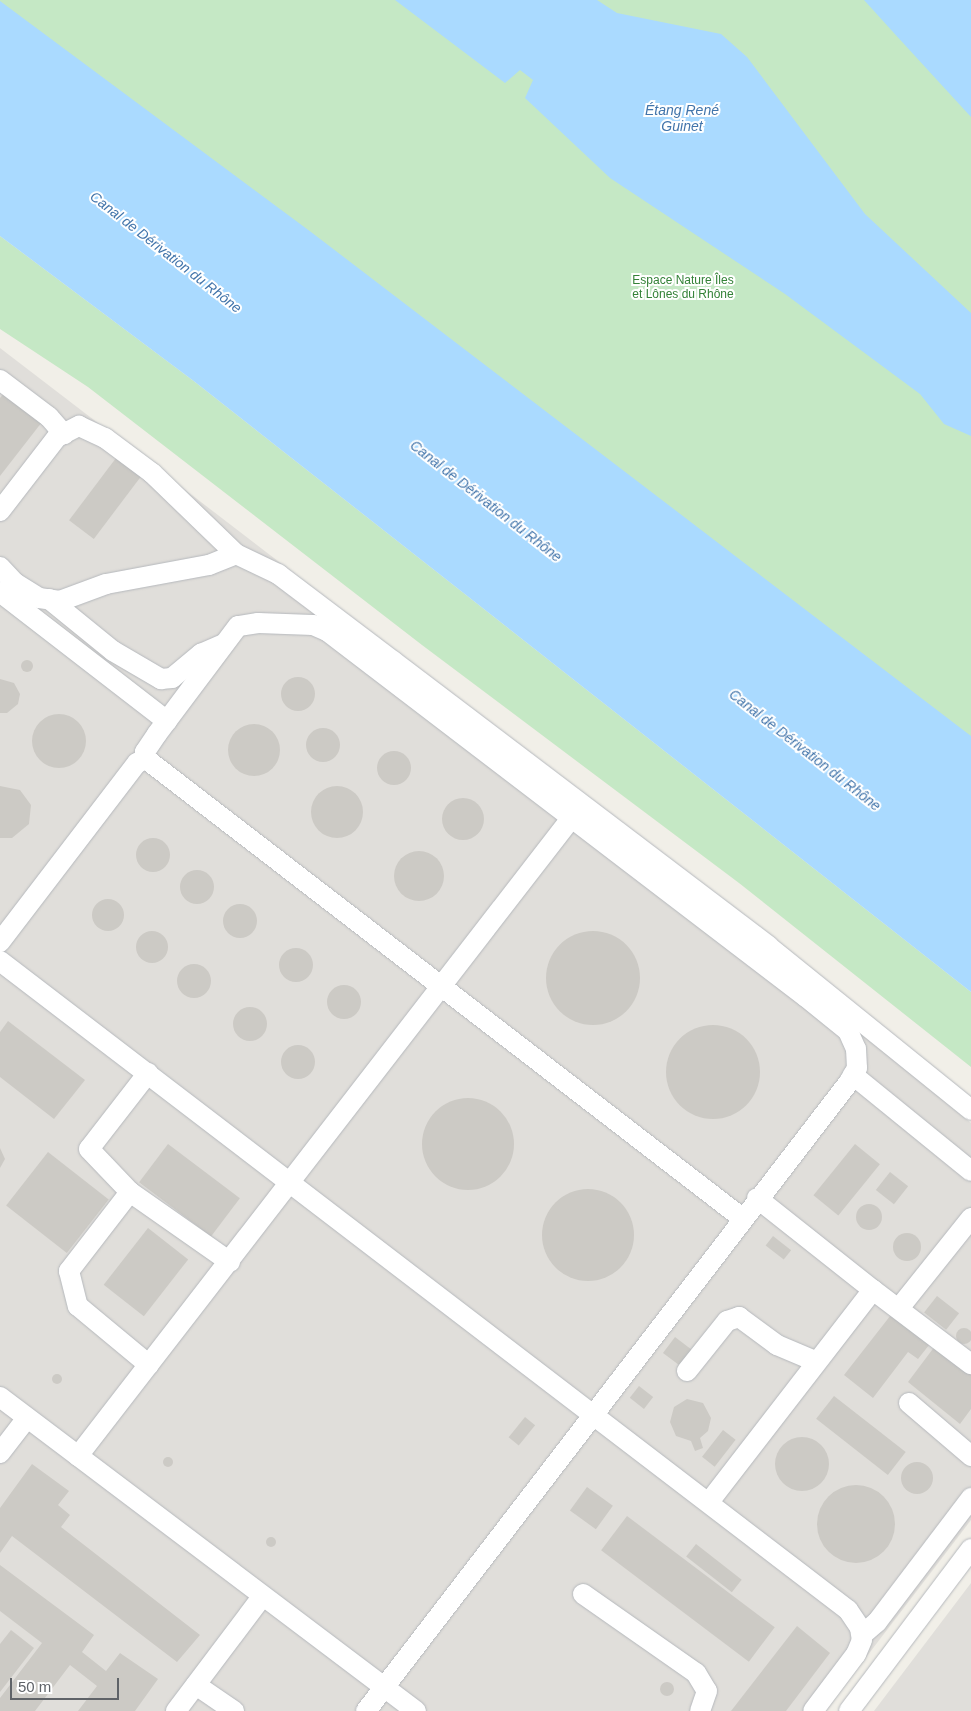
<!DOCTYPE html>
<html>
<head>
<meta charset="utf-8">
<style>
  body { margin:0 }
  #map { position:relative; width:971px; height:1711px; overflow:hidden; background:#f1efe8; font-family:Helvetica,sans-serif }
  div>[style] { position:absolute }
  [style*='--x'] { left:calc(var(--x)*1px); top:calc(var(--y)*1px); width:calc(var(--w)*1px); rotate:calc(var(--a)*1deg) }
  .industrial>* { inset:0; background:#e0deda }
  .green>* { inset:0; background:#c5e8c5 }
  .water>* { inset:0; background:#aadaff }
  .building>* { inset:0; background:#cccac5; transform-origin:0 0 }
  .round { border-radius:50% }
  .roads { filter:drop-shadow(0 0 1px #b5b8bc) drop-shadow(0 0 1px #b5b8bc) }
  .minor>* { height:20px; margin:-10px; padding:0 10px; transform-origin:10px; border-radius:10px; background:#fff }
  span { translate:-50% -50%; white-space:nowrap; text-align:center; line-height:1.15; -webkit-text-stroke:4px #fff; paint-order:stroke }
  .park-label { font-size:12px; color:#348238 }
  .water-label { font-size:14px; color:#4174aa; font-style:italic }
  .scale { position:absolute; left:10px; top:1678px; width:109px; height:22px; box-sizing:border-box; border:2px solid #5f6368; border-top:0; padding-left:6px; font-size:15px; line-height:18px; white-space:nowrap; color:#5f6368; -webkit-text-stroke:4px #fff; paint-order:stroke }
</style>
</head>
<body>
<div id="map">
  <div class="industrial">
    <div style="clip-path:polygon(0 348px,398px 653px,971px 1123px,971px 1520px,825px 1711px,0 1711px)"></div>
    <div style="clip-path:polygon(971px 1583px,971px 1711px,874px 1711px)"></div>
  </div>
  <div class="green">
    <div style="clip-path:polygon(0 0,971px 0,971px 873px,0 125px)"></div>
    <div style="clip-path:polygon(0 236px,195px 382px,971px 992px,971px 1067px,739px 883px,422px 645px,88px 387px,0 329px)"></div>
  </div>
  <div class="water">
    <div style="clip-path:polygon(395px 0,597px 0,617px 13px,721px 34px,747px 57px,865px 214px,971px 313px,971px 436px,944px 424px,920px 394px,785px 294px,610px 178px,525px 98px,533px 80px,520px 70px,505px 83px)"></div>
    <div style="clip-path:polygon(864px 0,971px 0,971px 117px,893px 32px)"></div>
    <div style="clip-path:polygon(0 1px,311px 232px,971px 736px,971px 992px,195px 382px,0 236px)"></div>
  </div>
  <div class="building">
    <div style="clip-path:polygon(4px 393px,42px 422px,0 476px,0 398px)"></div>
    <div style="left:116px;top:458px;width:31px;height:78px;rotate:37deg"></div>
    <div class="round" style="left:21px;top:660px;width:12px;height:12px"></div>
    <div class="round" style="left:281px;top:677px;width:34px;height:34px"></div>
    <div style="clip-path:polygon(0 679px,14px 683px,20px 694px,18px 704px,7px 713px,0 713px)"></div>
    <div class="round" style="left:32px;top:714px;width:54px;height:54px"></div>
    <div class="round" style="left:228px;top:724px;width:52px;height:52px"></div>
    <div class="round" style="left:306px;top:728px;width:34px;height:34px"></div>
    <div class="round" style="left:377px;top:751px;width:34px;height:34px"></div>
    <div style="clip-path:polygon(0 786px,20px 790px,31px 805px,29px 824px,12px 838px,0 838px)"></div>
    <div class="round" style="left:311px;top:786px;width:52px;height:52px"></div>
    <div class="round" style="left:442px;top:798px;width:42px;height:42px"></div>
    <div class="round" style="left:136px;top:838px;width:34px;height:34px"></div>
    <div class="round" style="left:394px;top:851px;width:50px;height:50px"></div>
    <div class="round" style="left:180px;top:870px;width:34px;height:34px"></div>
    <div class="round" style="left:92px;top:899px;width:32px;height:32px"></div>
    <div class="round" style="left:223px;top:904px;width:34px;height:34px"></div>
    <div class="round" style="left:136px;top:931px;width:32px;height:32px"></div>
    <div class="round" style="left:546px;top:931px;width:94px;height:94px"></div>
    <div class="round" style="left:279px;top:948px;width:34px;height:34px"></div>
    <div class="round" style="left:177px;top:964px;width:34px;height:34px"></div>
    <div class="round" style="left:327px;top:985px;width:34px;height:34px"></div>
    <div class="round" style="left:233px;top:1007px;width:34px;height:34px"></div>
    <div style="clip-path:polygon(8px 1021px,85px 1080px,54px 1119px,0 1077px,0 1032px)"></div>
    <div class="round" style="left:666px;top:1025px;width:94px;height:94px"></div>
    <div class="round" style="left:281px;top:1045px;width:34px;height:34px"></div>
    <div class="round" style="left:422px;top:1098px;width:92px;height:92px"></div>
    <div style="left:168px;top:1144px;width:90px;height:48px;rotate:37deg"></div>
    <div style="left:855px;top:1144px;width:32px;height:66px;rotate:39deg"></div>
    <div style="clip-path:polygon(0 1148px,5px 1159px,0 1168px)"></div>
    <div style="left:48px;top:1152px;width:77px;height:68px;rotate:38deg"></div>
    <div style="left:890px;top:1172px;width:23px;height:23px;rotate:38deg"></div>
    <div class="round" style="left:542px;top:1189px;width:92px;height:92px"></div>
    <div class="round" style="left:856px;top:1204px;width:26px;height:26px"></div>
    <div style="left:148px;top:1228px;width:51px;height:72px;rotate:38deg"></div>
    <div class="round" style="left:893px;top:1233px;width:28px;height:28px"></div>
    <div style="left:773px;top:1236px;width:23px;height:12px;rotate:38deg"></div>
    <div style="left:937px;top:1296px;width:28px;height:21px;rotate:38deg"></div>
    <div style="clip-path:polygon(894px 1311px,933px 1340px,918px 1359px,908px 1352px,873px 1398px,844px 1375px)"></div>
    <div class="round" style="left:956px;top:1328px;width:16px;height:16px"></div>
    <div style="left:675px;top:1337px;width:21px;height:20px;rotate:37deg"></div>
    <div style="clip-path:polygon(935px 1346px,971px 1374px,971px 1409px,960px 1424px,908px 1382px)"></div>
    <div class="round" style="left:52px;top:1374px;width:10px;height:10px"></div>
    <div style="left:639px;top:1386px;width:18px;height:15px;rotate:38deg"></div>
    <div style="left:834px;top:1396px;width:91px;height:29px;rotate:38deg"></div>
    <div style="clip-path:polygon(687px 1399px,703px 1403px,711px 1418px,708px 1431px,700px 1438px,703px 1448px,695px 1451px,691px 1441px,676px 1436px,670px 1422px,674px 1407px)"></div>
    <div style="left:525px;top:1417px;width:13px;height:26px;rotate:39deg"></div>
    <div style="left:723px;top:1430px;width:16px;height:34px;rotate:38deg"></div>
    <div class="round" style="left:775px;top:1437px;width:54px;height:54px"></div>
    <div class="round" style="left:163px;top:1457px;width:10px;height:10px"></div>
    <div class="round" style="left:901px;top:1462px;width:32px;height:32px"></div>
    <div style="clip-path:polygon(32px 1464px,69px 1491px,58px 1505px,70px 1515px,61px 1527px,200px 1635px,177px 1662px,12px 1536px,0 1553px,0 1508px)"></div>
    <div class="round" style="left:817px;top:1485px;width:78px;height:78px"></div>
    <div style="left:587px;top:1487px;width:32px;height:29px;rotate:36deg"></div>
    <div style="left:627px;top:1516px;width:185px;height:43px;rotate:37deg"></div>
    <div class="round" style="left:266px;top:1537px;width:10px;height:10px"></div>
    <div style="left:696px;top:1544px;width:58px;height:16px;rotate:38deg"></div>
    <div style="clip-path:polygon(0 1565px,94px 1635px,82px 1652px,106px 1671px,120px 1653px,158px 1679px,135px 1711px,78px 1711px,97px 1686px,70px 1665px,35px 1711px,0 1711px,0 1698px,42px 1643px,0 1611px)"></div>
    <div style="clip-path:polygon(797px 1626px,830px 1653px,786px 1711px,731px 1711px)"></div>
    <div style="clip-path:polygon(11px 1630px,34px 1648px,0 1692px,0 1644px)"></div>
    <div class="round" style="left:660px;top:1682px;width:14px;height:14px"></div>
  </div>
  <div class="roads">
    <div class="minor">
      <div style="--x:0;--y:380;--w:61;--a:37.1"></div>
      <div style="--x:49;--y:417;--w:23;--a:49"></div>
      <div style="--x:0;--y:511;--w:93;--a:-52.4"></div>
      <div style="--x:57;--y:437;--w:25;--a:-27"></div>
      <div style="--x:79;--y:426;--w:29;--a:25"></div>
      <div style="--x:105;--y:438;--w:59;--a:36.7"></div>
      <div style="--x:152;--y:473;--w:117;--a:44"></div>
      <div style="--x:236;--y:554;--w:47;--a:25.5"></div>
      <div style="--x:278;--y:574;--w:144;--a:37.1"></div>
      <div style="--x:393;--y:661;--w:471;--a:37.2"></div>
      <div style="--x:768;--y:946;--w:261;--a:38.9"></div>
      <div style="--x:0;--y:567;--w:22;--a:47"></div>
      <div style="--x:15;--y:583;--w:28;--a:32"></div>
      <div style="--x:39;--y:598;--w:21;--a:8"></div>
      <div style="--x:60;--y:601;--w:49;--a:-20.3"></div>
      <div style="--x:106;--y:584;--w:105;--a:-10.5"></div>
      <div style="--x:209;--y:565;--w:29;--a:-22"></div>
      <div style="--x:0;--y:592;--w:211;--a:37.7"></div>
      <div style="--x:49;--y:599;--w:82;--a:39.1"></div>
      <div style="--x:113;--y:651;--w:56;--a:30.3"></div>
      <div style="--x:161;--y:679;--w:11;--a:-5"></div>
      <div style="--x:172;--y:678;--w:38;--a:-40"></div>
      <div style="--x:201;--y:654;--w:22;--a:-24"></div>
      <div style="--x:0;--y:942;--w:225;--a:-52.6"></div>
      <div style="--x:137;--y:763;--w:10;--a:-24"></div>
      <div style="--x:0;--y:961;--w:1068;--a:37.43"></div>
      <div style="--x:848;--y:1610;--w:22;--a:56"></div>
      <div style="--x:860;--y:1628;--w:12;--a:81"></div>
      <div style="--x:862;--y:1640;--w:15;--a:113"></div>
      <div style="--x:856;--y:1654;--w:71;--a:127"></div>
      <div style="--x:148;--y:1073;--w:96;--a:127.8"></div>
      <div style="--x:89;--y:1149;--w:59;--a:46.4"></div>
      <div style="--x:130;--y:1192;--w:100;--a:127.7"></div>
      <div style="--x:69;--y:1271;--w:36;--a:76"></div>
      <div style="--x:78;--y:1306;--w:92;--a:39.7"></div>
      <div style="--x:853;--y:1075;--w:152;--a:39.1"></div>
      <div style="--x:130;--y:1192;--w:122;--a:35"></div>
      <div style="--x:873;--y:1290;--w:123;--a:37.1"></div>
      <div style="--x:900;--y:1307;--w:114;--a:-51.4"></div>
      <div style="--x:687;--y:1371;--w:64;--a:-51.3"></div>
      <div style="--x:727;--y:1321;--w:13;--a:-18"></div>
      <div style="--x:739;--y:1317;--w:47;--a:36.4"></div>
      <div style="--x:777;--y:1345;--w:43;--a:23"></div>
      <div style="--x:0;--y:1397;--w:521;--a:37.05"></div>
      <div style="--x:909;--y:1403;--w:82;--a:40.5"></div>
      <div style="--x:0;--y:1453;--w:44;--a:-52.4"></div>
      <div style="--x:78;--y:1456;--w:808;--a:-52.29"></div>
      <div style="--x:709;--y:1502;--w:268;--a:-52.3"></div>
      <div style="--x:873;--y:1290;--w:148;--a:-141.6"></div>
      <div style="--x:583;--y:1594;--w:138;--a:35"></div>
      <div style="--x:696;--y:1673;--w:21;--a:59"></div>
      <div style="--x:707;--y:1691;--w:21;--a:109"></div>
      <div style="--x:862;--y:1635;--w:20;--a:-41"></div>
      <div style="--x:877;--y:1622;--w:156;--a:-52.8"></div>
      <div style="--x:196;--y:1685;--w:46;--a:34.4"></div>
      <div style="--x:176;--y:1711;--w:143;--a:-53"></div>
      <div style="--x:366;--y:1711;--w:793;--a:-52.48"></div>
      <div style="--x:849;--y:1082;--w:16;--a:-60"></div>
      <div style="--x:857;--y:1068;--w:19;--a:-93"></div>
      <div style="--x:856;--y:1049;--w:20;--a:-114"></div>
      <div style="--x:848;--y:1031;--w:54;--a:-141"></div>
      <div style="--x:806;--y:997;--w:603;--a:-142.62"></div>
      <div style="--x:327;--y:631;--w:15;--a:-157"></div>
      <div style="--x:313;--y:625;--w:55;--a:-177.9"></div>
      <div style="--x:258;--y:623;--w:20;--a:171"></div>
      <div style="--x:238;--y:626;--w:135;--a:126.9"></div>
      <div style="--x:157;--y:734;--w:22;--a:124"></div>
      <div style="--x:145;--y:752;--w:7;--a:82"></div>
      <div style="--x:146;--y:759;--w:752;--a:37.6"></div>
      <div style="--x:849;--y:1711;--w:203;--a:-53"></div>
    </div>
  </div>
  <div class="park-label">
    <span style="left:683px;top:288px">Espace Nature Îles<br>et Lônes du Rhône</span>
  </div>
  <div class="water-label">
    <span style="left:682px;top:118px">Étang René<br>Guinet</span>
    <span style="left:166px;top:252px;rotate:38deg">Canal de Dérivation du Rhône</span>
    <span style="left:486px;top:501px;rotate:38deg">Canal de Dérivation du Rhône</span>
    <span style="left:805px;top:750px;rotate:38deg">Canal de Dérivation du Rhône</span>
  </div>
  <div class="scale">50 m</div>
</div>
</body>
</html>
